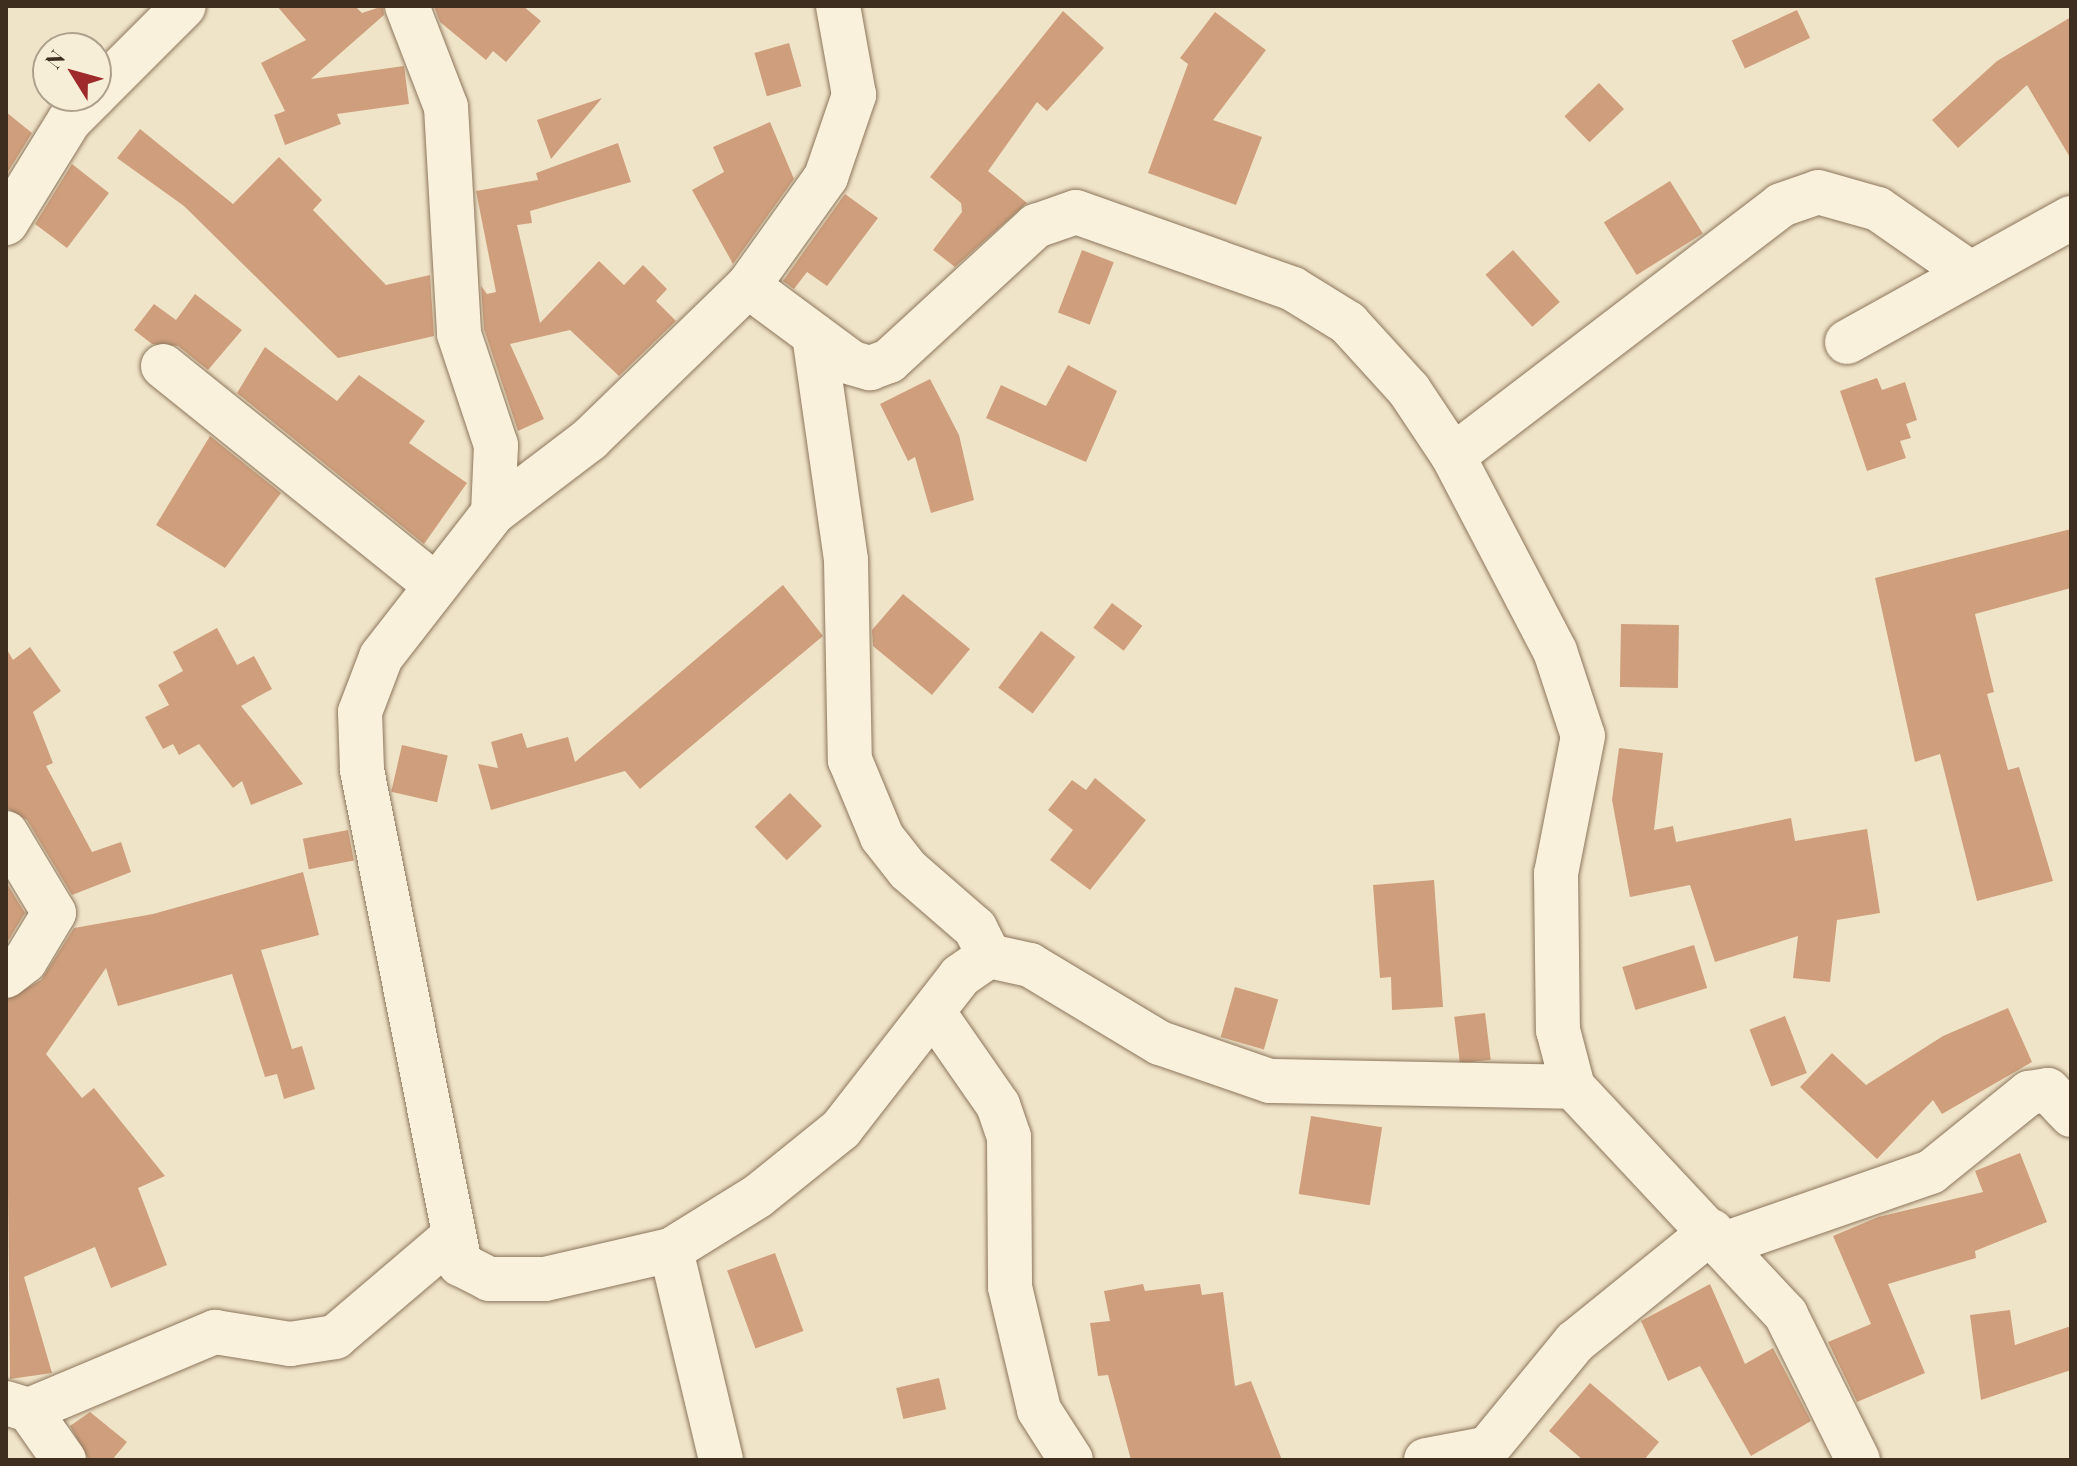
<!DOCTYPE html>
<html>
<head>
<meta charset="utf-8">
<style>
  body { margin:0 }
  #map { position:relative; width:2077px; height:1466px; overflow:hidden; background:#f0e4c8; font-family:"Playfair Display",serif }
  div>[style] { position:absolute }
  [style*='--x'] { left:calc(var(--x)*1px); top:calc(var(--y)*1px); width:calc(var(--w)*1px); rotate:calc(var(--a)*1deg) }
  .building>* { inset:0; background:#cf9f7d; transform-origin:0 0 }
  .roads { filter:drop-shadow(0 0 2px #8d765c) drop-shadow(0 0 2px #8d765c) }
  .minor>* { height:44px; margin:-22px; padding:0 22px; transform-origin:22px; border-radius:22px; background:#faf1dc }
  span { translate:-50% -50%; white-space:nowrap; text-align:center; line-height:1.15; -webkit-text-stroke:8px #f7eed8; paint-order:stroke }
  .frame { position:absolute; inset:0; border:8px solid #3d2e20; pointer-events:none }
  .north { position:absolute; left:32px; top:32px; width:80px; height:80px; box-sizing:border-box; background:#f7eed8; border:2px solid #ada18e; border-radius:50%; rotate:307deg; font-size:22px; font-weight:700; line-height:32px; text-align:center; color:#3d2e20 }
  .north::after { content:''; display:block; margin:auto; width:28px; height:36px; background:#9e2a2b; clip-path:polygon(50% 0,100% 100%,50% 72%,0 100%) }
</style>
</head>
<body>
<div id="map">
  <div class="building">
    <div style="clip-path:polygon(277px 6px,355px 6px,362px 13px,383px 6px,384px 15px,311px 79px,404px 66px,409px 104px,337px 114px,341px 124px,285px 145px,274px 115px,285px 111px,261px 63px,306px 40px)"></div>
    <div style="clip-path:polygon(434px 6px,523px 6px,541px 21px,506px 62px,493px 51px,486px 60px,440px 22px)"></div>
    <div style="left:1797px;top:10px;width:31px;height:72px;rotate:65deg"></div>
    <div style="clip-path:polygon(1063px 11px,1104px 48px,1047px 111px,1037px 102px,988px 171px,1027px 203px,955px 267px,933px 250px,962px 212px,961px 203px,930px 177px)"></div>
    <div style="clip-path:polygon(1215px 12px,1266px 50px,1213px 120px,1262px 137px,1236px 205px,1148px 173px,1188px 64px,1180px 58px)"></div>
    <div style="clip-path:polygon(2071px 17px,2071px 159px,2027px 85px,1958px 148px,1932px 120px,1997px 61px)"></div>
    <div style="left:789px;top:43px;width:45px;height:36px;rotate:74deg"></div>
    <div style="left:1599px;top:83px;width:36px;height:48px;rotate:46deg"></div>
    <div style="clip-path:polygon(602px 98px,551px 159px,537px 120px)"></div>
    <div style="clip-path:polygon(6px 112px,32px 133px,6px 175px)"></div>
    <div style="clip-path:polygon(770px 122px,794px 179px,733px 264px,692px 190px,724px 172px,713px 147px)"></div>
    <div style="clip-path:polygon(140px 129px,233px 204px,279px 157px,322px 200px,313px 210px,386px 285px,430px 275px,434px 336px,338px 358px,184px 206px,117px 158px)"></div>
    <div style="clip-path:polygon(618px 143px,631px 182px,530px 211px,532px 223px,517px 225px,540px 323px,599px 261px,624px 285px,643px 265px,667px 289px,656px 301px,676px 321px,619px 376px,570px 330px,510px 344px,544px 419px,518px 431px,484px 329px,481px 286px,487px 294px,496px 292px,476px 191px,538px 180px,536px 173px)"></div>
    <div style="clip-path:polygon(72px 164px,109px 193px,67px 248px,35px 224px)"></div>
    <div style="left:1670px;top:181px;width:62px;height:78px;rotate:58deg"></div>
    <div style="clip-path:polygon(845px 194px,878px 218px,827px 286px,807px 272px,794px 289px,783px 281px)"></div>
    <div style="left:1082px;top:250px;width:34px;height:67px;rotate:21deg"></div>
    <div style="left:1513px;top:250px;width:70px;height:37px;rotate:48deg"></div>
    <div style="clip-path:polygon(195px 294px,242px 330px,208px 370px,178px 346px,152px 344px,134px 330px,154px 304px,176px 320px)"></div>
    <div style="clip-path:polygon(265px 347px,337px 401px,359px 375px,425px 421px,409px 443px,467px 483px,424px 544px,237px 393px)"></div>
    <div style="clip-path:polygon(1068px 365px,1117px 391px,1086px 462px,986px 418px,1001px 385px,1046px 406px)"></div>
    <div style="clip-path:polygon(1877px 378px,1882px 390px,1905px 382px,1917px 420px,1906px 424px,1911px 438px,1900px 441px,1906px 458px,1867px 471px,1840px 391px)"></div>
    <div style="clip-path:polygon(930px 379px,959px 435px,974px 500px,931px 513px,915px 457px,908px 461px,880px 404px)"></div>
    <div style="clip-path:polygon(210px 436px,281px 493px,225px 568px,156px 525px)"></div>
    <div style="clip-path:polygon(2071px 529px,2071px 588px,1975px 614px,1994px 692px,1987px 694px,2008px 770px,2019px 767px,2053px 881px,1977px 901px,1940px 754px,1915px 762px,1875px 578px)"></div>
    <div style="clip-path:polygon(783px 585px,823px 636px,640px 789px,625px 771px,491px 810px,478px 764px,498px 768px,491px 742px,522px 733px,527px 748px,568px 737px,575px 762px)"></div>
    <div style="clip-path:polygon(903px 594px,970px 649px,932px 695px,873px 646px,872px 630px)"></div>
    <div style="left:1112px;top:603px;width:38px;height:31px;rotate:37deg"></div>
    <div style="left:1621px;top:624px;width:58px;height:63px;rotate:1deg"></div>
    <div style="clip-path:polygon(217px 628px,237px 665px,254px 656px,272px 689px,241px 706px,303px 784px,251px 805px,242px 781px,233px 788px,199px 744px,179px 755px,173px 744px,163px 749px,145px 717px,169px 705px,158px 685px,183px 671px,173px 652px)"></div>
    <div style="left:1041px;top:631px;width:43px;height:71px;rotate:37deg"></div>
    <div style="clip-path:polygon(30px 647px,61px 691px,33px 712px,53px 763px,46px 766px,92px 852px,121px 842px,131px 872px,72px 895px,27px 820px,6px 808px,6px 648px,13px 660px)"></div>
    <div style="left:402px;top:745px;width:47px;height:48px;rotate:13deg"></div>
    <div style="clip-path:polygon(1619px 748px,1663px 753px,1654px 830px,1673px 826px,1676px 842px,1791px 818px,1795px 841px,1867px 829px,1880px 913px,1837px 920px,1830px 982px,1793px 978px,1798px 936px,1715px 962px,1690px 885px,1630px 897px,1612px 800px)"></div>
    <div style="clip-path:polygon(1095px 778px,1146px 820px,1090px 890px,1050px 860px,1073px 830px,1048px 810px,1072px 780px,1086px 790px)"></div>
    <div style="left:790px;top:793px;width:46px;height:49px;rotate:46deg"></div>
    <div style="left:348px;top:830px;width:31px;height:46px;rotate:79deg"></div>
    <div style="clip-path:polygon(303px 872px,319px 935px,261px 950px,292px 1049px,302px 1046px,315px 1089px,284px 1099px,277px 1074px,265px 1077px,232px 974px,118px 1006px,106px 968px,46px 1054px,82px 1098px,94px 1088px,165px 1176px,138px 1188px,167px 1265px,111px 1288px,95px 1247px,24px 1277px,52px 1373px,10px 1379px,6px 1000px,41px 980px,74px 928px,153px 914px)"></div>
    <div style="clip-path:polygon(1434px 880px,1443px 1007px,1392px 1010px,1391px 977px,1380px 978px,1373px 885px)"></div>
    <div style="clip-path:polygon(6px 882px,25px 913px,6px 944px)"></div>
    <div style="left:1694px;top:945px;width:45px;height:75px;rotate:73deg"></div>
    <div style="left:1235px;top:987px;width:45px;height:52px;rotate:16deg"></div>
    <div style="clip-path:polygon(2008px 1008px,2032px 1062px,1942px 1114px,1933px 1100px,1877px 1159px,1800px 1087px,1832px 1053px,1866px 1085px,1943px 1036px)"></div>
    <div style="left:1485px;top:1013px;width:47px;height:31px;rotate:83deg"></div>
    <div style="left:1785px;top:1016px;width:61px;height:38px;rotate:69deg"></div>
    <div style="left:1311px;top:1116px;width:72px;height:79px;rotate:9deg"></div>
    <div style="clip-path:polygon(2020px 1153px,2047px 1222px,1975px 1251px,1976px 1258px,1888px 1284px,1925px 1373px,1857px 1402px,1828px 1342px,1871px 1324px,1833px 1236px,1878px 1217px,1983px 1192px,1975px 1171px)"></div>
    <div style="left:775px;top:1253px;width:83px;height:51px;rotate:70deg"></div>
    <div style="clip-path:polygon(1143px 1284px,1145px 1291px,1200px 1284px,1202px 1295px,1223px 1292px,1235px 1386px,1251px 1381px,1282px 1460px,1131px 1460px,1108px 1375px,1098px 1376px,1090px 1323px,1110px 1321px,1104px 1291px)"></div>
    <div style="clip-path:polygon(1710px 1284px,1745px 1364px,1773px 1348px,1811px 1421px,1751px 1456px,1700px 1366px,1668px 1381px,1641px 1321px)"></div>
    <div style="clip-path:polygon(2010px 1310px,2015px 1345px,2071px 1326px,2071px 1370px,1981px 1400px,1970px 1315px)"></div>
    <div style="left:939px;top:1378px;width:32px;height:44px;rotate:77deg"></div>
    <div style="clip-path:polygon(1590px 1383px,1659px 1442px,1644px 1460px,1583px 1460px,1549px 1431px)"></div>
    <div style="clip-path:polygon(90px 1412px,127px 1442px,112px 1460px,89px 1460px,70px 1426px)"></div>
  </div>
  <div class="roads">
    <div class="minor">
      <div style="--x:407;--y:6;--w:108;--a:68.9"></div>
      <div style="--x:446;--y:107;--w:227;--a:86.7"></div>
      <div style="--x:459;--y:334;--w:117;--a:71.6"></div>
      <div style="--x:496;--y:445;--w:68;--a:92.5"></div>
      <div style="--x:493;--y:513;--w:182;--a:127.9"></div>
      <div style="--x:381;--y:657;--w:59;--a:110.9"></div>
      <div style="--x:360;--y:712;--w:58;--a:88"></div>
      <div style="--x:362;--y:770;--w:504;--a:78.78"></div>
      <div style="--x:460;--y:1264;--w:33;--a:27"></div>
      <div style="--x:489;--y:1279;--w:56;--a:0"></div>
      <div style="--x:545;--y:1279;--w:129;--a:-13"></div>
      <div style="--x:671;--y:1250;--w:102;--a:-31.8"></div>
      <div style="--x:758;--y:1196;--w:107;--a:-38.9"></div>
      <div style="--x:841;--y:1129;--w:194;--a:-52.1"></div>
      <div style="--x:960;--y:976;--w:35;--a:-35"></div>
      <div style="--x:989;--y:956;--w:42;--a:12.4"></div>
      <div style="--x:1030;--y:965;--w:152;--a:31"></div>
      <div style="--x:1160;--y:1043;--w:116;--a:19.1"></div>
      <div style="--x:1270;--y:1081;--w:303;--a:1.1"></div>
      <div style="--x:96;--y:94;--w:124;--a:-45"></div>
      <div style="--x:6;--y:223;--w:120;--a:-58.3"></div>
      <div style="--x:69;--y:121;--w:35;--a:-45"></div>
      <div style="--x:748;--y:286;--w:129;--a:36.5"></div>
      <div style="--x:852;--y:363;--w:19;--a:16"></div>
      <div style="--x:870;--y:368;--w:20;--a:-20"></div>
      <div style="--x:889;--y:361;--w:200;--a:-42.6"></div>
      <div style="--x:1036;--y:226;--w:42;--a:-19.3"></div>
      <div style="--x:1076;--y:212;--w:230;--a:19.5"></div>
      <div style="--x:1293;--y:289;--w:65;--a:31.7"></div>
      <div style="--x:1348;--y:323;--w:91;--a:47.7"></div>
      <div style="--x:1409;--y:390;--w:79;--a:56.3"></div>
      <div style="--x:1453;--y:456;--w:220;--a:62.4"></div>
      <div style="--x:1555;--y:651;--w:89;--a:71.8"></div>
      <div style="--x:1583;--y:736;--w:140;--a:101.1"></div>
      <div style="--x:1556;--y:873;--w:157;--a:89.3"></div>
      <div style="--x:1558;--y:1030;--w:59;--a:75.3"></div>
      <div style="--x:1573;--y:1087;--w:312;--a:46.9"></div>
      <div style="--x:1786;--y:1315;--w:162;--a:63.6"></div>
      <div style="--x:814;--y:335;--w:227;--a:81.9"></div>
      <div style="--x:846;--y:560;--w:200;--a:88.9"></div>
      <div style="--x:850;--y:760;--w:83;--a:67.4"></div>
      <div style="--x:882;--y:837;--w:42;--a:51.8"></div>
      <div style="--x:908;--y:870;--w:89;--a:40.9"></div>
      <div style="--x:975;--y:928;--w:31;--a:63"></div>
      <div style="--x:1847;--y:342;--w:256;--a:-29"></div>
      <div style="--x:163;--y:366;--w:348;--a:38.8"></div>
      <div style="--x:1453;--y:456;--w:413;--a:-37.4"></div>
      <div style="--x:1781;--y:205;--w:39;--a:-19"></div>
      <div style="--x:1818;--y:192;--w:62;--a:15.8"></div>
      <div style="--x:1878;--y:209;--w:112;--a:34.8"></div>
      <div style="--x:493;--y:513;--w:122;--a:-37.3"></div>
      <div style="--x:590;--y:439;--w:220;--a:-44.1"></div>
      <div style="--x:748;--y:286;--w:134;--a:-54.4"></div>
      <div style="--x:826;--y:177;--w:87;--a:-71.1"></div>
      <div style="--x:854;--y:95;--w:90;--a:-100.2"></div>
      <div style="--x:6;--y:833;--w:93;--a:59"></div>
      <div style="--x:54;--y:913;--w:56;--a:121.1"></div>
      <div style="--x:25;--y:961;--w:24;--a:142"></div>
      <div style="--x:934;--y:1013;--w:112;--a:55.2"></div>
      <div style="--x:998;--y:1105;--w:34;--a:71"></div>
      <div style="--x:1009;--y:1137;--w:150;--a:89.6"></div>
      <div style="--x:1010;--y:1287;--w:126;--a:76.7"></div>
      <div style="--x:1039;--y:1410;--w:59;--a:57.4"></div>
      <div style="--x:1724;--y:1244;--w:219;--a:-19.2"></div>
      <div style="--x:1931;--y:1172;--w:126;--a:-38.9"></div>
      <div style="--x:2029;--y:1093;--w:19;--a:-9"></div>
      <div style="--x:2048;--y:1090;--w:34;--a:47"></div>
      <div style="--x:671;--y:1250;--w:216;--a:76.6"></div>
      <div style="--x:6;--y:1403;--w:24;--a:17"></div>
      <div style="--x:29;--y:1410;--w:202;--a:-22.8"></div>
      <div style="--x:215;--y:1332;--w:76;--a:9.1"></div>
      <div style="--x:290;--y:1344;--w:46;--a:-8.8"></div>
      <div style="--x:335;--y:1337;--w:151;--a:-40.4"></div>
      <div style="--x:29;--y:1410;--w:61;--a:55"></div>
      <div style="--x:1426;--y:1460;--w:59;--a:-10.7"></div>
      <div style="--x:1478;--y:1460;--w:153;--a:-50.6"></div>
      <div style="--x:1575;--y:1342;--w:176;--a:-39"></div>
    </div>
  </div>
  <div class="frame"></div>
  <div class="north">N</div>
</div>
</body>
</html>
